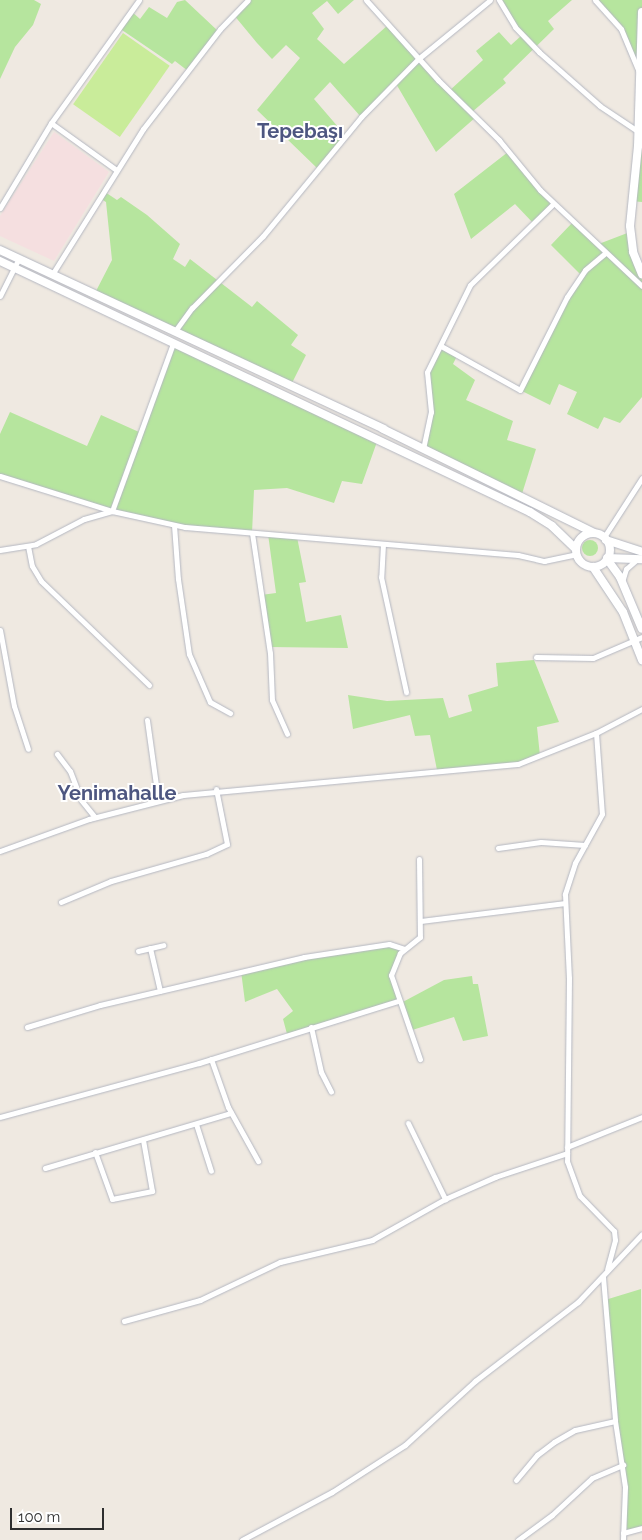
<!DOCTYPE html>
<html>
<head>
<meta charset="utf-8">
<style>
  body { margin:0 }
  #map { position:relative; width:642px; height:1540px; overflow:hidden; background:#efe9e1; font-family:Raleway,sans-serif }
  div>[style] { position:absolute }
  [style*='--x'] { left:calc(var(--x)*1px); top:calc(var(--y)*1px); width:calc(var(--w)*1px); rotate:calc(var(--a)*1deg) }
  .medical>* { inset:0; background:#f5dfe0 }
  .green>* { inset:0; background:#b6e59e }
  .round { border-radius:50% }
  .pitch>* { inset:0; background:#c9ec9a; transform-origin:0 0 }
  .roads { filter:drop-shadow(0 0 1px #b4b7c1) drop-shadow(0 0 1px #b4b7c1) }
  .street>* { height:5px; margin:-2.5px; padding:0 2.5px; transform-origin:2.5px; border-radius:2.5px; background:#fff }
  .secondary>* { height:8px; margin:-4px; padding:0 4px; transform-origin:4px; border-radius:4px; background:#fff }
  .secondary>.ring { margin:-4px; padding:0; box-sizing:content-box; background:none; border:8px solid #fff; border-radius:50% }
  span { translate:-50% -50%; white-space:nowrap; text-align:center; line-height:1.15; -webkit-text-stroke:4px #fff; paint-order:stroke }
  .district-label { font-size:20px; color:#4d5680; font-weight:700 }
  .scale { position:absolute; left:10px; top:1508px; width:94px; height:22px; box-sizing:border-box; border:2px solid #2e2e2e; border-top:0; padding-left:6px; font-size:15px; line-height:18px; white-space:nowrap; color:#2e2e2e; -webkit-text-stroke:4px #fff; paint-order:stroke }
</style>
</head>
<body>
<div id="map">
  <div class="medical">
    <div style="clip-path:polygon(54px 132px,109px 172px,54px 261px,0 236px,0 216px)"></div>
  </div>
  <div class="green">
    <div style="clip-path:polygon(0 0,34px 0,41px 4px,33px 25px,15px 47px,0 79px)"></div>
    <div style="clip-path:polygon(185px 0,218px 31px,188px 71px,175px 61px,172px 64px,119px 28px,131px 11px,140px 19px,149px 7px,167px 18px,177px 2px)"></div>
    <div style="clip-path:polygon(248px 0,354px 0,338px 14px,327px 1px,312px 13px,324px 29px,317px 39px,344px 64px,388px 25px,449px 91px,483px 60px,476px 51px,499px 32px,511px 45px,522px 35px,499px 0,572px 0,548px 21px,554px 29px,503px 79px,506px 83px,472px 112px,476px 117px,436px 152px,395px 82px,361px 117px,330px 82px,314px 99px,345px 135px,317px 168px,257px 110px,300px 58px,286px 45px,272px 59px,257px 43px,233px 14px)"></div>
    <div style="clip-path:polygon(595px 0,642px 0,642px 202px,630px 201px,640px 74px,624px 34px)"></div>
    <div style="clip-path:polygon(508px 152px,553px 204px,533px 223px,515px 204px,471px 239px,454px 194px)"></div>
    <div style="clip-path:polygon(102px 190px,117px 200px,121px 197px,147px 215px,180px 244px,173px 259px,185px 267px,190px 259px,252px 307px,257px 301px,298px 335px,291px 345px,306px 355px,290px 387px,95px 293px,112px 260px,106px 202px,98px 197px)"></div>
    <div style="clip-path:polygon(572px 223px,596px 245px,630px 232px,642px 274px,642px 397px,620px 423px,604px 417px,598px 429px,567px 414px,577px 392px,559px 384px,550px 405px,520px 390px,581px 275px,551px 245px)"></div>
    <div style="clip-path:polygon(173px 343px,378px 439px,362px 484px,342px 481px,334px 503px,287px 488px,254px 490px,252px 533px,154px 522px,0 476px,0 434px,10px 412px,87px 446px,101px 415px,139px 432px)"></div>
    <div style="clip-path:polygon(441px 346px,457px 356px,453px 364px,475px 380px,466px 400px,513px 421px,507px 440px,536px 449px,521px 497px,423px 449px,430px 419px,427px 377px)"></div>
    <div style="clip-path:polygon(268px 534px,297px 537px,306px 582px,299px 583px,306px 622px,341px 615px,348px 648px,270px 647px,261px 595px,276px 593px)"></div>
    <div class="round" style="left:582px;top:540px;width:16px;height:16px"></div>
    <div style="clip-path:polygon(534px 660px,559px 722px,537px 727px,540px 756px,518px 764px,437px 770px,430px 735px,415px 736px,410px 715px,353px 729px,348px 695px,387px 701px,443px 698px,449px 718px,472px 711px,468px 695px,498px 686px,496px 663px)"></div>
    <div style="clip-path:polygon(389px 944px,404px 949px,392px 969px,398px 1001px,287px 1034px,283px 1019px,293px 1011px,277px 989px,245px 1002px,241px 971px)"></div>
    <div style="clip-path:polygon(472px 976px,473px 984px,478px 984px,488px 1036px,463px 1041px,454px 1017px,409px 1031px,399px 1004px,444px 980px)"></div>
    <div style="clip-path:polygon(641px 1289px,642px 1528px,623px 1533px,625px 1504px,605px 1300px)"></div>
  </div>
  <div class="pitch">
    <div style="left:123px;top:33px;width:57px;height:87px;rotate:35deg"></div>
  </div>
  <div class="roads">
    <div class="street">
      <div style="--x:366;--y:0;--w:108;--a:48"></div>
      <div style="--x:438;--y:80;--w:86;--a:44.5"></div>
      <div style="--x:499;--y:140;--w:65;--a:50.6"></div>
      <div style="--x:540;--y:190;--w:140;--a:43.3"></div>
      <div style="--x:499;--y:0;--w:31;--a:59"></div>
      <div style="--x:515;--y:27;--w:35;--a:46"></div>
      <div style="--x:539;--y:52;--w:81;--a:41.5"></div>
      <div style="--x:600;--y:106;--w:47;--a:33.7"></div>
      <div style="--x:595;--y:0;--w:39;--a:48"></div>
      <div style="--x:621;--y:29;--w:47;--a:67.3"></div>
      <div style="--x:51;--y:123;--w:79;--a:35.7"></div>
      <div style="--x:0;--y:208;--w:99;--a:-59"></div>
      <div style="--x:51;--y:123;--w:151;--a:-54.4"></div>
      <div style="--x:53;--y:273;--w:170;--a:-58"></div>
      <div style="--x:143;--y:129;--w:126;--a:-52.4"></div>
      <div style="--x:220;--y:29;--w:40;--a:-46"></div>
      <div style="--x:0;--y:296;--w:42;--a:-63.4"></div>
      <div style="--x:175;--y:331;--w:29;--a:-54"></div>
      <div style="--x:192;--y:308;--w:101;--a:-45.4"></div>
      <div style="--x:263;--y:236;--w:154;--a:-50.5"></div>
      <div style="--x:361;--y:117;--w:81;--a:-45.5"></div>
      <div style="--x:418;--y:59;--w:93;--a:-39.3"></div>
      <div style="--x:441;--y:346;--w:90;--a:29.1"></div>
      <div style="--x:520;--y:390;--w:104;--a:-63.2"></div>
      <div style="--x:567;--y:297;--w:32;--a:-56"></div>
      <div style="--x:585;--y:270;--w:26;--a:-40"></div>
      <div style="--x:423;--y:449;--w:38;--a:-78"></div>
      <div style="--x:431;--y:412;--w:40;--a:-95.7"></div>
      <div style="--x:427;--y:372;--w:97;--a:-63.7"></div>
      <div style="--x:470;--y:285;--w:116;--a:-44.3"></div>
      <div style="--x:0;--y:476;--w:117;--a:17.4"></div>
      <div style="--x:112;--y:511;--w:75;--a:12.4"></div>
      <div style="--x:185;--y:527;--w:334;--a:4.8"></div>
      <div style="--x:518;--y:555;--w:27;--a:13"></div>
      <div style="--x:544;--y:561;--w:34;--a:-12"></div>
      <div style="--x:174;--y:525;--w:54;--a:85.8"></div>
      <div style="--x:178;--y:579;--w:76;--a:81.7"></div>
      <div style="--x:189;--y:654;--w:52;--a:66.4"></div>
      <div style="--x:210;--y:702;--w:23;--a:29"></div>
      <div style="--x:252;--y:533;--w:121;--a:81.5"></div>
      <div style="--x:270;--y:653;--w:47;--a:87.6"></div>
      <div style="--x:272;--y:700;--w:37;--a:66"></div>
      <div style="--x:604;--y:537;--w:70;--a:-57.2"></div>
      <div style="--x:383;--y:544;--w:33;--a:93"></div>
      <div style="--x:381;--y:577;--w:118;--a:77.7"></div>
      <div style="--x:28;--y:546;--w:20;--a:79"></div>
      <div style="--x:32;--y:566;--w:17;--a:59"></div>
      <div style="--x:41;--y:581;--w:150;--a:43.9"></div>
      <div style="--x:0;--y:550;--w:36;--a:-9"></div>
      <div style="--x:36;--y:544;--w:54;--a:-27.5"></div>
      <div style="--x:84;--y:519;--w:29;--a:-16"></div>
      <div style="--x:112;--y:511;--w:179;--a:-70"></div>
      <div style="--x:622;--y:582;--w:14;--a:-73"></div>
      <div style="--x:626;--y:569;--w:13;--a:-42"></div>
      <div style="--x:0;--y:630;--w:77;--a:79.6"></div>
      <div style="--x:14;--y:706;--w:45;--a:72"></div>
      <div style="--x:536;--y:657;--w:57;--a:1"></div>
      <div style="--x:593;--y:658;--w:53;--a:-23.2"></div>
      <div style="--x:147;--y:720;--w:80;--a:82.1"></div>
      <div style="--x:596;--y:733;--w:81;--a:85.8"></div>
      <div style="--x:602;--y:814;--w:56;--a:118.9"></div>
      <div style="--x:575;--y:863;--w:33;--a:108"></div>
      <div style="--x:565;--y:894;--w:84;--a:87.3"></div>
      <div style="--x:569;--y:978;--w:183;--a:90.6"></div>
      <div style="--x:567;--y:1161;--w:37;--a:70"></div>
      <div style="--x:580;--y:1196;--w:49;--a:45.8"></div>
      <div style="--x:614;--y:1231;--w:9;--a:84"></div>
      <div style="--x:615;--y:1240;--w:30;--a:105"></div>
      <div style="--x:57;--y:754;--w:21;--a:53"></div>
      <div style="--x:70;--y:771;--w:31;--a:69"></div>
      <div style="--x:81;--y:800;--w:22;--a:51"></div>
      <div style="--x:498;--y:848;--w:43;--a:-7.9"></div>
      <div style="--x:541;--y:842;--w:44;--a:3.9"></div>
      <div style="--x:0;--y:851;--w:95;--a:-19.8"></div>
      <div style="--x:89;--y:819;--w:97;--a:-14.3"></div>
      <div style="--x:183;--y:795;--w:336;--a:-5.3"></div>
      <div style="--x:518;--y:764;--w:84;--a:-21.7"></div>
      <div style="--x:596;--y:733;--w:52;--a:-27.6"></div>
      <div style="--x:419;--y:859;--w:78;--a:89.3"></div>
      <div style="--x:420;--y:937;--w:26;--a:141"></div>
      <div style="--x:400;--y:953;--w:24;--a:112"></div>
      <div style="--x:391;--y:975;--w:89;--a:71"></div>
      <div style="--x:61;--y:902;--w:54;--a:-22.8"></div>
      <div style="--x:111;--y:881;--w:99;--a:-15.9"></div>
      <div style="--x:206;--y:854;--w:23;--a:-25"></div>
      <div style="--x:227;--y:844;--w:56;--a:-101.3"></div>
      <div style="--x:421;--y:921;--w:145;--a:-7.1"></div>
      <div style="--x:150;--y:948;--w:44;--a:76.9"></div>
      <div style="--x:138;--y:951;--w:26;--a:-13"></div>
      <div style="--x:27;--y:1027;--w:76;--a:-16.8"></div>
      <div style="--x:100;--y:1005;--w:210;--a:-13.2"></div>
      <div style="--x:304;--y:957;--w:86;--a:-8.7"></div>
      <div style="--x:389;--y:944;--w:16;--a:18"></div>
      <div style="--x:311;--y:1027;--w:46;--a:77.5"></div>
      <div style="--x:321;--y:1072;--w:22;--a:63"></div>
      <div style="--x:211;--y:1059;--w:51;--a:70.5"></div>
      <div style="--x:228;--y:1107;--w:62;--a:60.9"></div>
      <div style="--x:0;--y:1117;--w:206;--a:-15.2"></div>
      <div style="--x:199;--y:1063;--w:208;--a:-17.3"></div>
      <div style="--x:408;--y:1123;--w:85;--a:64"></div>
      <div style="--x:196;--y:1124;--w:49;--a:72.3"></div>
      <div style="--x:567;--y:1147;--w:81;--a:-21.8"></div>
      <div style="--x:95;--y:1152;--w:50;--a:70.1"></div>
      <div style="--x:112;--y:1199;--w:41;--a:-11.3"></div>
      <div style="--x:152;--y:1191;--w:52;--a:-100"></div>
      <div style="--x:45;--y:1168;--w:194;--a:-16.5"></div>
      <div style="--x:603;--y:1277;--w:144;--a:85.2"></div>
      <div style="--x:615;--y:1421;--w:67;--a:81.4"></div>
      <div style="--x:625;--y:1487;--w:53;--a:92.2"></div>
      <div style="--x:124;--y:1321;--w:79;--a:-15.4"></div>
      <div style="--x:200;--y:1300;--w:89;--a:-25.4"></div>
      <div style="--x:280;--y:1262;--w:95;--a:-13.4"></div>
      <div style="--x:372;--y:1240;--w:84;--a:-29.3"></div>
      <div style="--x:445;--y:1199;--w:55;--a:-23.7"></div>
      <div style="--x:495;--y:1177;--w:76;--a:-18.4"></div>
      <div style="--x:516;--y:1480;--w:33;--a:-50"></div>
      <div style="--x:537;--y:1455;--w:21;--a:-37"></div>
      <div style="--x:554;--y:1442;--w:24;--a:-30"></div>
      <div style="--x:575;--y:1430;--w:41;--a:-12.7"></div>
      <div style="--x:623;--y:1533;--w:20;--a:-15"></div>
      <div style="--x:242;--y:1540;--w:102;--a:-28.1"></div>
      <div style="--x:332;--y:1492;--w:87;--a:-32.8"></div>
      <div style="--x:405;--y:1445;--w:95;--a:-42.4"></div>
      <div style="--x:475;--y:1381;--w:130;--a:-37.5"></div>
      <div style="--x:578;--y:1302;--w:93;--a:-46.7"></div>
      <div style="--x:518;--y:1540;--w:42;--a:-36.3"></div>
      <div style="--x:552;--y:1515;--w:54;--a:-42.8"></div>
      <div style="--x:592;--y:1478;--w:34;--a:-23"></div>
    </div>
    <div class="secondary">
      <div style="--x:642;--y:12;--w:134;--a:91.7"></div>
      <div style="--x:638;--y:146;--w:80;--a:95.7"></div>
      <div style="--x:630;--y:226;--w:26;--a:83"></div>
      <div style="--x:633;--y:252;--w:24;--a:68"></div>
      <div style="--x:0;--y:250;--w:423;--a:25"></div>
      <div style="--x:383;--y:429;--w:235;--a:26.2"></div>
      <div style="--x:0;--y:261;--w:586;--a:25.34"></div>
      <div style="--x:530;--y:512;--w:26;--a:32"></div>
      <div style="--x:552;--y:526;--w:33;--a:44"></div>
      <div class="ring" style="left:576px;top:533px;width:26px;height:26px"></div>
      <div style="--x:606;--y:540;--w:38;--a:18"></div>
      <div style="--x:607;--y:558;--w:35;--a:2"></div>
      <div style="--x:607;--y:559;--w:22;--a:54"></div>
      <div style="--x:620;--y:577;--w:56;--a:67.1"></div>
      <div style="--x:593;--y:567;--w:54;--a:56.3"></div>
      <div style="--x:623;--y:612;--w:52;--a:68.4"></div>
    </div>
  </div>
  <div class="district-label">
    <span style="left:300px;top:131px">Tepebaşı</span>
    <span style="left:117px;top:793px">Yenimahalle</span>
  </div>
  <div class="scale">100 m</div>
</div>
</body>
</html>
